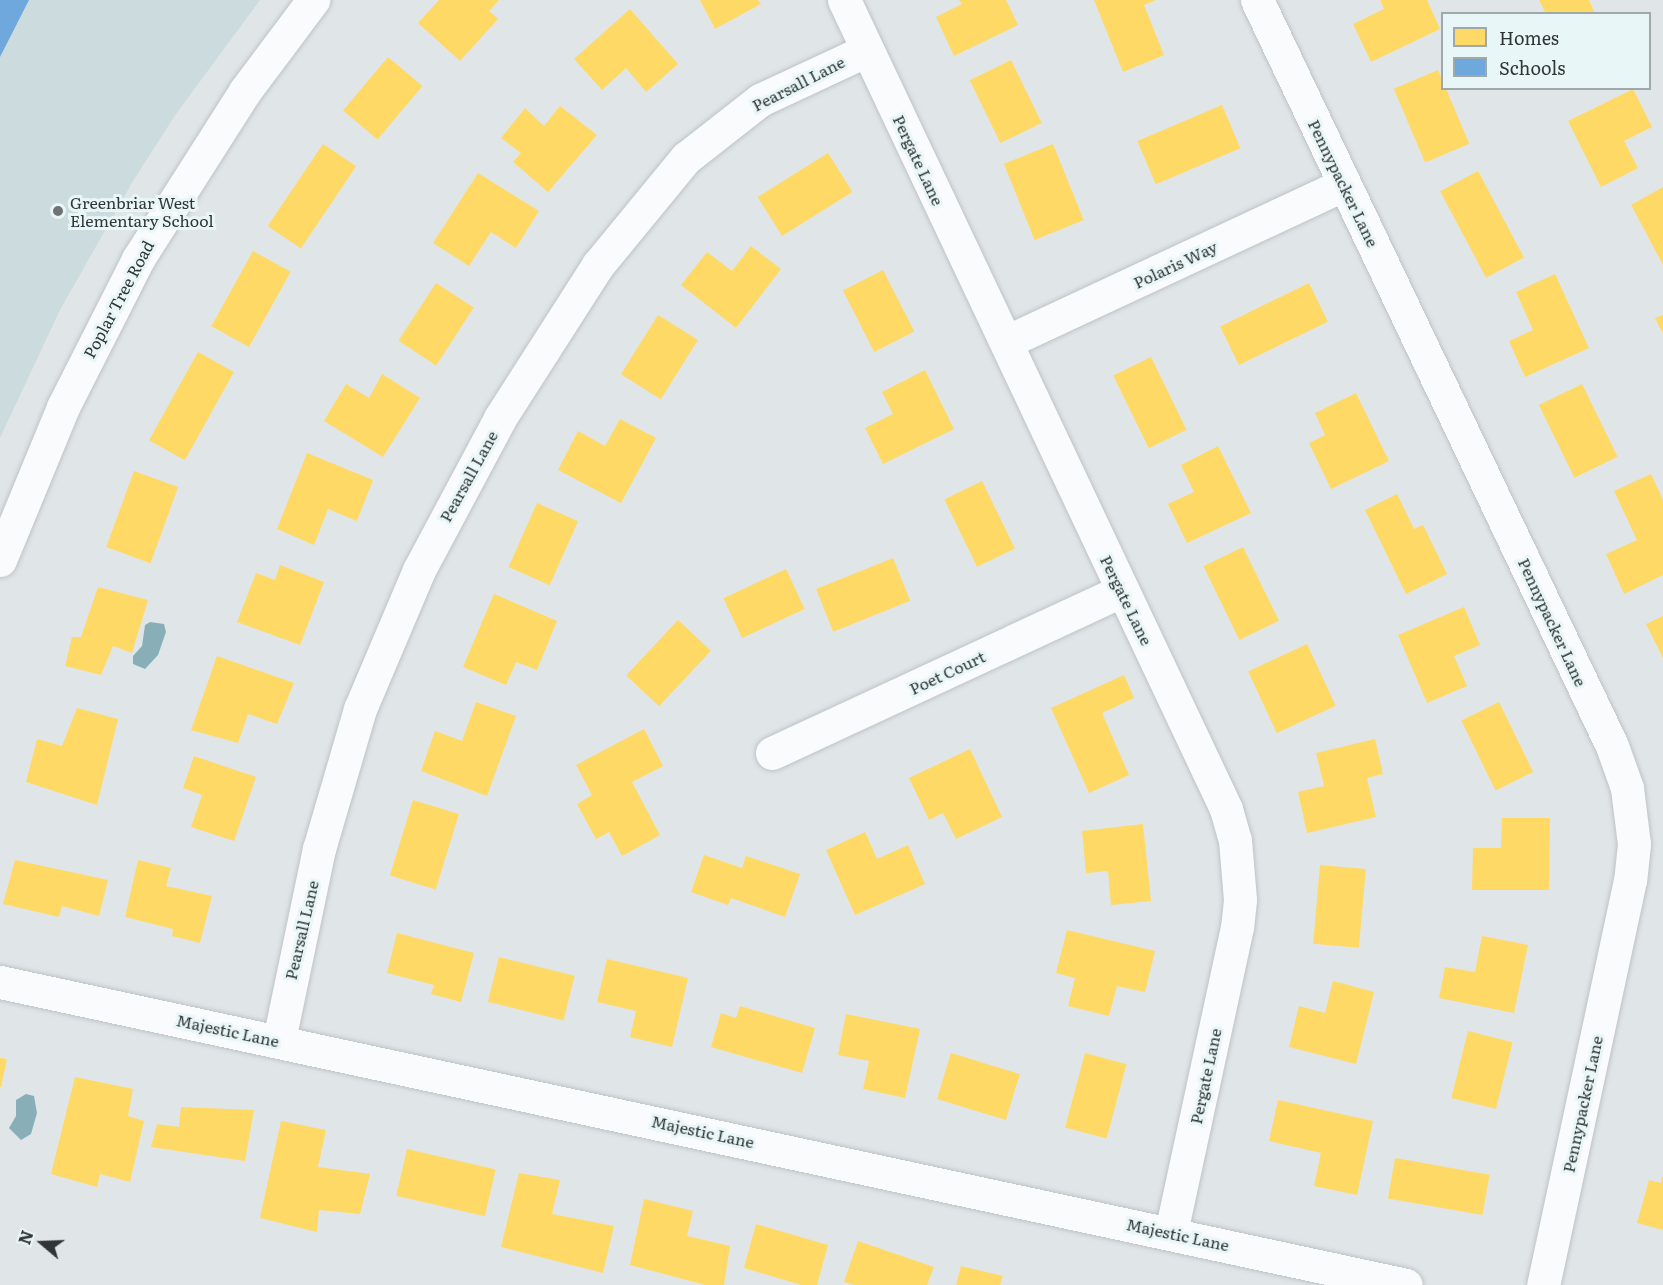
<!DOCTYPE html>
<html>
<head>
<meta charset="utf-8">
<style>
  body { margin:0 }
  #map { position:relative; width:1663px; height:1285px; overflow:hidden; background:#e0e6e8; font-family:Literata,serif }
  div>[style] { position:absolute }
  [style*='--x'] { left:calc(var(--x)*1px); top:calc(var(--y)*1px); width:calc(var(--w)*1px); rotate:calc(var(--a)*1deg) }
  .built>* { inset:0; background:#ccdbdd }
  .water>* { inset:0; background:#88afb7 }
  .homes>* { inset:0; background:#ffd966; transform-origin:0 0 }
  .schools>* { inset:0; background:#6fa8dc }
  .roads { filter:drop-shadow(0 0 2px #bec3c5) drop-shadow(0 0 2px #bec3c5) }
  .street>* { height:33px; margin:-16.5px; padding:0 16.5px; transform-origin:16.5px; border-radius:16.5px; background:#fafbfc }
  .secondary>* { height:33px; margin:-16.5px; padding:0 16.5px; transform-origin:16.5px; border-radius:16.5px; background:#fafbfc }
  .dots>* { width:16px; height:16px; translate:-50% -50%; box-sizing:border-box; border:3px solid #e9f6f8; border-radius:50% }
  span { translate:-50% -50%; white-space:nowrap; text-align:center; line-height:1.15; -webkit-text-stroke:6px #e9f6f8; paint-order:stroke }
  .street-label { font-size:16px; color:#303536 }
  .poi-label { font-size:16px; color:#303536 }
  .left { translate:0 -50%; text-align:left }
  .legend { position:absolute; left:1441px; top:12px; width:210px; height:78px; box-sizing:border-box; background:#e9f6f8; border:2px solid #9fa9aa; margin:0; padding:8px 10px; list-style:none; font-size:18px; color:#303536 }
  .legend li { display:flex; align-items:center; gap:12px; height:30px }
  .legend b { width:30px; border:2px solid #9fa9aa }
  .north { position:absolute; left:12px; top:1213px; width:60px; height:60px; -webkit-text-stroke:4px #e9f6f8; paint-order:stroke; rotate:289deg; font-size:16px; font-weight:700; line-height:24px; text-align:center; color:#303536 }
  .north::after { content:''; display:block; margin:auto; width:21px; height:27px; background:#303536; clip-path:polygon(50% 0,100% 100%,50% 72%,0 100%) }
</style>
</head>
<body>
<div id="map">
  <div class="built">
    <div style="clip-path:polygon(0 0,260px 0,176px 114px,133px 181px,60px 310px,0 438px)"></div>
  </div>
  <div class="water">
    <div style="clip-path:polygon(150px 622px,164px 624px,166px 632px,158px 655px,145px 669px,133px 664px,133px 656px,142px 646px,145px 625px)"></div>
    <div style="clip-path:polygon(26px 1094px,34px 1096px,37px 1113px,31px 1134px,21px 1140px,9px 1128px,16px 1116px,16px 1100px)"></div>
  </div>
  <div class="homes">
    <div style="clip-path:polygon(439px 0,499px 0,489px 11px,498px 19px,460px 61px,418px 23px)"></div>
    <div style="clip-path:polygon(700px 0,758px 0,761px 4px,715px 29px)"></div>
    <div style="clip-path:polygon(959px 0,1006px 0,1018px 25px,954px 56px,936px 17px,962px 4px)"></div>
    <div style="clip-path:polygon(1094px 0,1156px 0,1144px 5px,1164px 55px,1123px 72px)"></div>
    <div style="clip-path:polygon(1380px 0,1427px 0,1440px 29px,1371px 62px,1353px 24px,1384px 9px)"></div>
    <div style="clip-path:polygon(1539px 0,1589px 0,1595px 14px,1546px 14px)"></div>
    <div style="clip-path:polygon(630px 9px,678px 64px,646px 92px,626px 68px,602px 90px,574px 59px)"></div>
    <div style="left:388px;top:57px;width:45px;height:70px;rotate:40deg"></div>
    <div style="left:1011px;top:60px;width:70px;height:46px;rotate:64deg"></div>
    <div style="left:1438px;top:70px;width:80px;height:48px;rotate:67deg"></div>
    <div style="clip-path:polygon(1633px 89px,1652px 127px,1624px 141px,1638px 168px,1601px 187px,1568px 121px)"></div>
    <div style="left:1222px;top:105px;width:47px;height:92px;rotate:67deg"></div>
    <div style="clip-path:polygon(560px 106px,597px 135px,548px 192px,513px 162px,521px 153px,501px 138px,525px 108px,544px 126px)"></div>
    <div style="left:323px;top:144px;width:40px;height:99px;rotate:34deg"></div>
    <div style="left:1053px;top:144px;width:82px;height:53px;rotate:68deg"></div>
    <div style="left:828px;top:153px;width:46px;height:83px;rotate:58deg"></div>
    <div style="left:1478px;top:171px;width:98px;height:43px;rotate:62deg"></div>
    <div style="clip-path:polygon(478px 173px,539px 211px,516px 248px,491px 232px,469px 266px,433px 243px)"></div>
    <div style="clip-path:polygon(1663px 187px,1663px 265px,1631px 205px)"></div>
    <div style="clip-path:polygon(751px 246px,781px 269px,736px 328px,681px 285px,707px 252px,732px 271px)"></div>
    <div style="left:253px;top:251px;width:43px;height:86px;rotate:29deg"></div>
    <div style="left:883px;top:270px;width:69px;height:45px;rotate:63deg"></div>
    <div style="clip-path:polygon(1555px 274px,1589px 348px,1525px 377px,1509px 341px,1533px 330px,1516px 292px)"></div>
    <div style="left:436px;top:283px;width:45px;height:69px;rotate:33deg"></div>
    <div style="left:1309px;top:283px;width:43px;height:99px;rotate:64deg"></div>
    <div style="left:658px;top:315px;width:47px;height:70px;rotate:32deg"></div>
    <div style="clip-path:polygon(1663px 315px,1663px 334px,1655px 318px)"></div>
    <div style="left:198px;top:352px;width:41px;height:101px;rotate:29deg"></div>
    <div style="left:1151px;top:357px;width:81px;height:42px;rotate:64deg"></div>
    <div style="clip-path:polygon(925px 370px,954px 429px,883px 464px,865px 428px,893px 414px,882px 392px)"></div>
    <div style="clip-path:polygon(382px 374px,420px 398px,383px 457px,324px 421px,346px 384px,369px 398px)"></div>
    <div style="left:1582px;top:384px;width:81px;height:48px;rotate:64deg"></div>
    <div style="clip-path:polygon(1356px 393px,1389px 461px,1331px 489px,1309px 443px,1325px 435px,1315px 413px)"></div>
    <div style="clip-path:polygon(620px 419px,656px 438px,621px 503px,558px 470px,578px 431px,605px 446px)"></div>
    <div style="clip-path:polygon(1218px 446px,1251px 513px,1187px 543px,1168px 504px,1194px 492px,1181px 465px)"></div>
    <div style="clip-path:polygon(307px 453px,373px 480px,357px 521px,328px 509px,314px 545px,277px 529px)"></div>
    <div style="left:134px;top:471px;width:47px;height:81px;rotate:20deg"></div>
    <div style="clip-path:polygon(1651px 474px,1663px 500px,1663px 575px,1624px 594px,1606px 554px,1637px 540px,1614px 491px)"></div>
    <div style="left:982px;top:481px;width:75px;height:42px;rotate:64deg"></div>
    <div style="clip-path:polygon(1397px 494px,1414px 529px,1423px 525px,1447px 574px,1406px 594px,1365px 510px)"></div>
    <div style="left:537px;top:503px;width:45px;height:70px;rotate:24deg"></div>
    <div style="left:1243px;top:547px;width:82px;height:44px;rotate:64deg"></div>
    <div style="left:893px;top:558px;width:46px;height:83px;rotate:68deg"></div>
    <div style="clip-path:polygon(280px 565px,324px 582px,300px 645px,237px 622px,256px 573px,275px 580px)"></div>
    <div style="left:786px;top:569px;width:44px;height:69px;rotate:65deg"></div>
    <div style="clip-path:polygon(98px 587px,148px 600px,132px 653px,113px 646px,101px 675px,65px 666px,72px 637px,81px 637px)"></div>
    <div style="clip-path:polygon(494px 594px,557px 621px,537px 670px,516px 662px,506px 685px,463px 667px)"></div>
    <div style="clip-path:polygon(1464px 607px,1480px 645px,1454px 656px,1467px 686px,1427px 703px,1398px 635px)"></div>
    <div style="clip-path:polygon(1663px 616px,1663px 658px,1646px 624px)"></div>
    <div style="left:678px;top:620px;width:45px;height:76px;rotate:43deg"></div>
    <div style="left:1307px;top:644px;width:68px;height:65px;rotate:65deg"></div>
    <div style="clip-path:polygon(217px 656px,294px 683px,277px 724px,248px 714px,238px 743px,191px 730px)"></div>
    <div style="clip-path:polygon(1124px 675px,1134px 698px,1102px 713px,1129px 775px,1089px 793px,1051px 708px)"></div>
    <div style="clip-path:polygon(476px 702px,516px 716px,487px 796px,421px 771px,435px 731px,462px 741px)"></div>
    <div style="left:1499px;top:702px;width:78px;height:42px;rotate:64deg"></div>
    <div style="clip-path:polygon(77px 708px,118px 719px,97px 805px,26px 782px,37px 739px,62px 746px)"></div>
    <div style="clip-path:polygon(644px 729px,663px 766px,632px 782px,660px 835px,622px 856px,609px 832px,596px 839px,577px 804px,592px 795px,576px 765px)"></div>
    <div style="clip-path:polygon(1375px 739px,1383px 774px,1367px 778px,1376px 817px,1307px 833px,1298px 792px,1324px 786px,1316px 753px)"></div>
    <div style="clip-path:polygon(970px 749px,1002px 817px,956px 839px,943px 813px,929px 820px,909px 778px)"></div>
    <div style="clip-path:polygon(194px 756px,256px 777px,234px 841px,191px 827px,202px 795px,183px 788px)"></div>
    <div style="left:413px;top:800px;width:48px;height:79px;rotate:17deg"></div>
    <div style="clip-path:polygon(1502px 818px,1550px 818px,1549px 890px,1472px 890px,1473px 848px,1501px 848px)"></div>
    <div style="clip-path:polygon(1143px 824px,1151px 901px,1111px 905px,1108px 871px,1086px 873px,1082px 831px)"></div>
    <div style="clip-path:polygon(865px 832px,877px 859px,908px 845px,925px 884px,855px 915px,826px 850px)"></div>
    <div style="clip-path:polygon(704px 855px,742px 868px,746px 856px,800px 874px,785px 917px,731px 898px,728px 905px,691px 892px)"></div>
    <div style="clip-path:polygon(15px 860px,108px 880px,99px 916px,62px 906px,59px 917px,3px 904px)"></div>
    <div style="clip-path:polygon(138px 860px,171px 868px,166px 886px,212px 896px,200px 943px,172px 936px,173px 929px,125px 917px)"></div>
    <div style="left:1320px;top:865px;width:46px;height:79px;rotate:5deg"></div>
    <div style="clip-path:polygon(1067px 930px,1155px 951px,1145px 992px,1117px 986px,1109px 1016px,1068px 1006px,1075px 978px,1056px 973px)"></div>
    <div style="clip-path:polygon(397px 933px,474px 953px,461px 1002px,431px 994px,434px 985px,387px 973px)"></div>
    <div style="clip-path:polygon(1482px 936px,1528px 945px,1514px 1013px,1439px 998px,1445px 967px,1475px 972px)"></div>
    <div style="left:499px;top:957px;width:78px;height:46px;rotate:14deg"></div>
    <div style="clip-path:polygon(607px 959px,688px 978px,672px 1047px,630px 1037px,636px 1011px,597px 1002px)"></div>
    <div style="clip-path:polygon(1333px 981px,1374px 992px,1356px 1064px,1289px 1047px,1299px 1006px,1325px 1013px)"></div>
    <div style="clip-path:polygon(740px 1006px,815px 1028px,802px 1073px,711px 1047px,721px 1013px,736px 1018px)"></div>
    <div style="clip-path:polygon(846px 1014px,920px 1029px,905px 1098px,863px 1089px,869px 1061px,838px 1055px)"></div>
    <div style="left:1468px;top:1031px;width:46px;height:69px;rotate:14deg"></div>
    <div style="left:951px;top:1053px;width:72px;height:48px;rotate:17deg"></div>
    <div style="left:1085px;top:1053px;width:43px;height:77px;rotate:15deg"></div>
    <div style="clip-path:polygon(0 1058px,7px 1059px,1px 1087px,0 1087px)"></div>
    <div style="clip-path:polygon(75px 1077px,133px 1089px,128px 1116px,144px 1121px,130px 1182px,100px 1174px,97px 1187px,51px 1174px)"></div>
    <div style="clip-path:polygon(1278px 1100px,1373px 1121px,1357px 1195px,1314px 1186px,1321px 1153px,1269px 1141px)"></div>
    <div style="clip-path:polygon(181px 1107px,254px 1110px,245px 1161px,151px 1147px,157px 1124px,179px 1127px)"></div>
    <div style="clip-path:polygon(281px 1121px,326px 1130px,318px 1167px,370px 1174px,360px 1214px,319px 1210px,317px 1232px,260px 1218px)"></div>
    <div style="left:407px;top:1149px;width:91px;height:48px;rotate:13deg"></div>
    <div style="left:1395px;top:1158px;width:96px;height:41px;rotate:10deg"></div>
    <div style="clip-path:polygon(519px 1173px,560px 1180px,552px 1214px,614px 1226px,603px 1273px,501px 1247px)"></div>
    <div style="clip-path:polygon(1662px 1177px,1663px 1177px,1663px 1230px,1637px 1223px,1649px 1180px,1661px 1183px)"></div>
    <div style="clip-path:polygon(644px 1199px,693px 1211px,687px 1236px,730px 1246px,724px 1285px,705px 1285px,630px 1265px)"></div>
    <div style="clip-path:polygon(756px 1224px,828px 1245px,817px 1285px,801px 1285px,744px 1268px)"></div>
    <div style="clip-path:polygon(858px 1241px,934px 1267px,927px 1285px,854px 1285px,844px 1282px)"></div>
    <div style="clip-path:polygon(961px 1266px,1003px 1276px,1000px 1285px,956px 1285px)"></div>
  </div>
  <div class="schools">
    <div style="clip-path:polygon(0 0,29px 0,0 57px)"></div>
  </div>
  <div class="roads">
    <div class="street">
      <div style="--x:844;--y:0;--w:895;--a:64.72"></div>
      <div style="--x:1226;--y:809;--w:32;--a:74"></div>
      <div style="--x:1235;--y:840;--w:60;--a:85.2"></div>
      <div style="--x:1240;--y:900;--w:27;--a:96"></div>
      <div style="--x:1237;--y:927;--w:312;--a:102.2"></div>
      <div style="--x:1257;--y:0;--w:826;--a:64.55"></div>
      <div style="--x:1612;--y:746;--w:45;--a:70.3"></div>
      <div style="--x:1627;--y:788;--w:56;--a:82.9"></div>
      <div style="--x:1634;--y:844;--w:36;--a:96"></div>
      <div style="--x:1630;--y:880;--w:414;--a:102.1"></div>
      <div style="--x:1006;--y:342;--w:372;--a:-25"></div>
      <div style="--x:772;--y:753;--w:385;--a:-24.9"></div>
      <div style="--x:0;--y:982;--w:1438;--a:12.16"></div>
      <div style="--x:279;--y:1040;--w:195;--a:-78.2"></div>
      <div style="--x:319;--y:849;--w:146;--a:-73.7"></div>
      <div style="--x:360;--y:709;--w:151;--a:-67"></div>
      <div style="--x:419;--y:570;--w:172;--a:-61.9"></div>
      <div style="--x:500;--y:418;--w:182;--a:-57.4"></div>
      <div style="--x:598;--y:265;--w:139;--a:-50.6"></div>
      <div style="--x:686;--y:158;--w:94;--a:-38.1"></div>
      <div style="--x:760;--y:100;--w:118;--a:-25"></div>
    </div>
    <div class="secondary">
      <div style="--x:0;--y:560;--w:165;--a:-67.6"></div>
      <div style="--x:63;--y:407;--w:166;--a:-63.1"></div>
      <div style="--x:138;--y:259;--w:199;--a:-57.5"></div>
      <div style="--x:245;--y:91;--w:114;--a:-53.2"></div>
    </div>
  </div>
  <div class="dots">
    <div style="left:58px;top:211px;background:#6e7374"></div>
  </div>
  <div class="street-label">
    <span style="left:798px;top:83px;rotate:-27deg">Pearsall Lane</span>
    <span style="left:919px;top:160px;rotate:65deg">Pergate Lane</span>
    <span style="left:1344px;top:183px;rotate:64deg">Pennypacker Lane</span>
    <span style="left:1175px;top:264px;rotate:-25deg">Polaris Way</span>
    <span style="left:118px;top:299px;rotate:-62deg">Poplar Tree Road</span>
    <span style="left:468px;top:476px;rotate:-61deg">Pearsall Lane</span>
    <span style="left:1127px;top:600px;rotate:64deg">Pergate Lane</span>
    <span style="left:1553px;top:622px;rotate:65deg">Pennypacker Lane</span>
    <span style="left:947px;top:672px;rotate:-25deg">Poet Court</span>
    <span style="left:301px;top:930px;rotate:-77deg">Pearsall Lane</span>
    <span style="left:228px;top:1030px;rotate:12deg">Majestic Lane</span>
    <span style="left:1205px;top:1076px;rotate:-78deg">Pergate Lane</span>
    <span style="left:1582px;top:1104px;rotate:-78deg">Pennypacker Lane</span>
    <span style="left:703px;top:1131px;rotate:12deg">Majestic Lane</span>
    <span style="left:1178px;top:1234px;rotate:12deg">Majestic Lane</span>
  </div>
  <div class="poi-label">
    <span class="left" style="left:70px;top:211px">Greenbriar West<br>Elementary School</span>
  </div>
  <ul class="legend">
  <li><b style="height:16px;background:#ffd966"></b>Homes</li>
  <li><b style="height:16px;background:#6fa8dc"></b>Schools</li>
  </ul>
  <div class="north">N</div>
</div>
</body>
</html>
